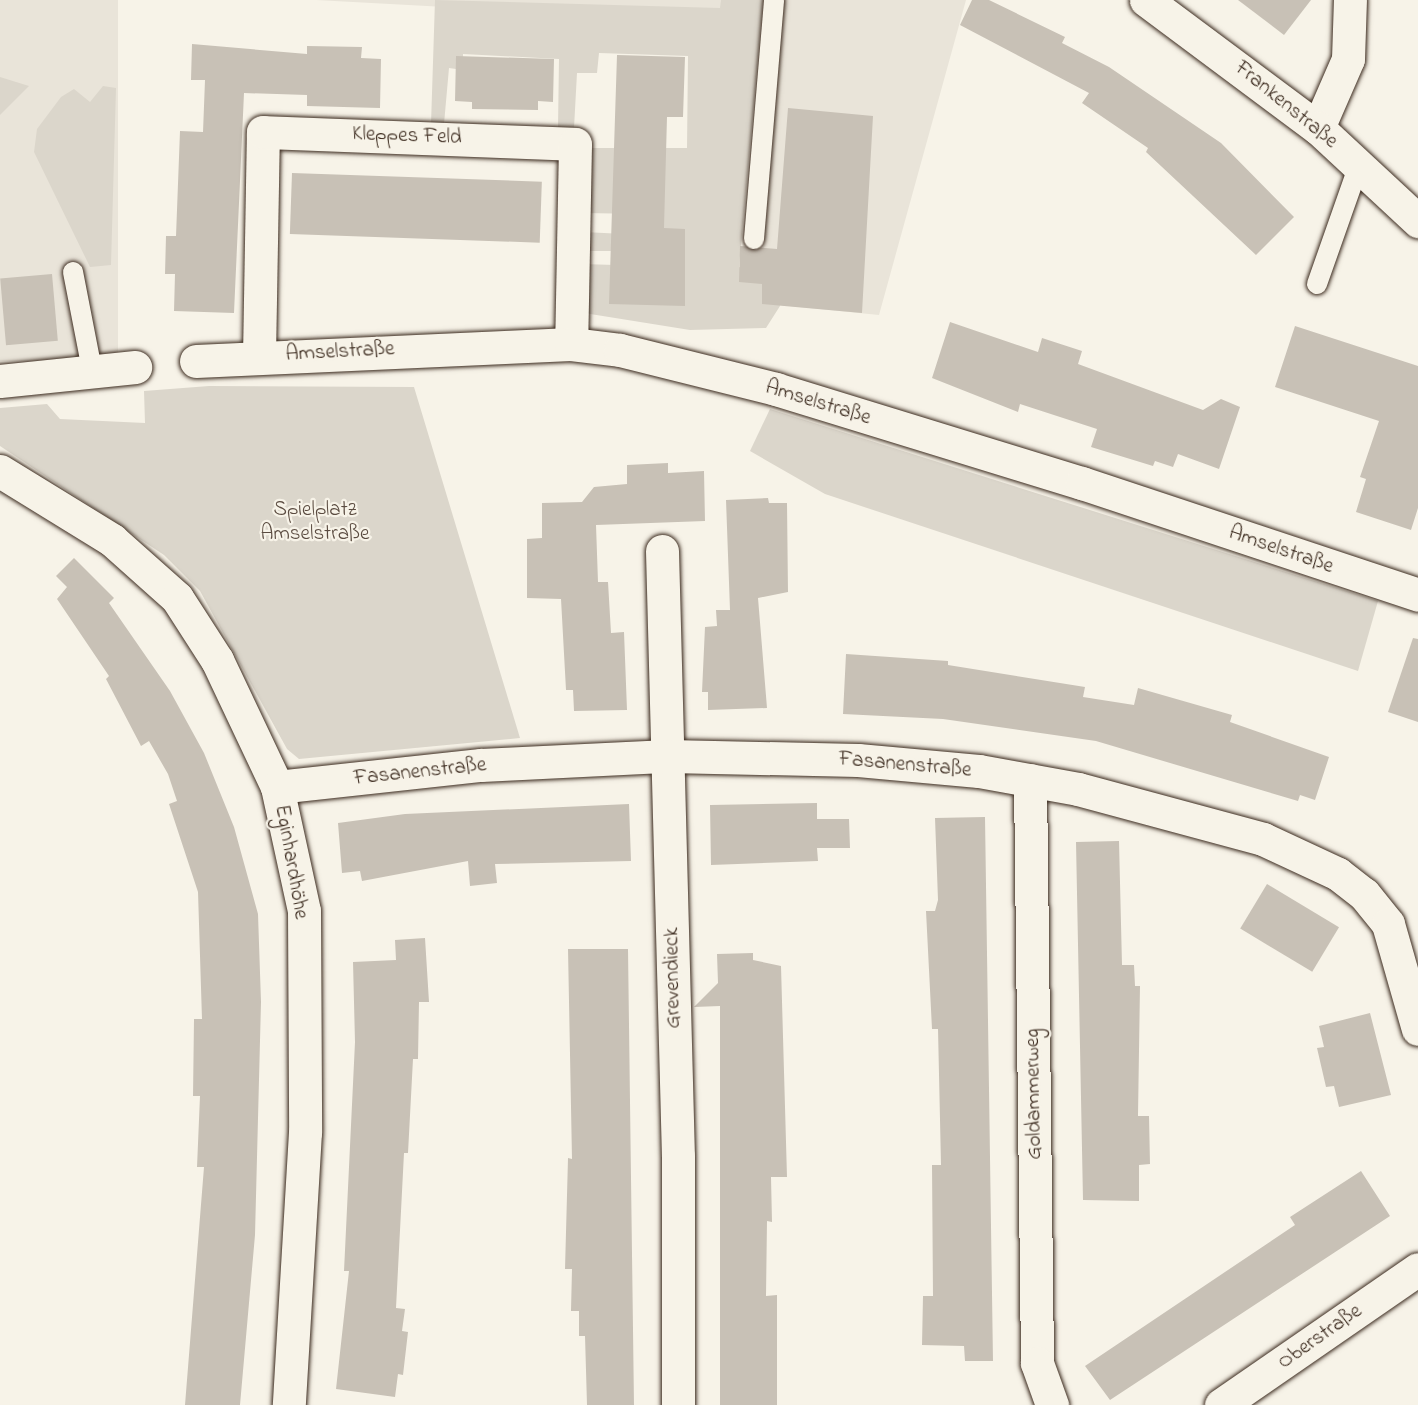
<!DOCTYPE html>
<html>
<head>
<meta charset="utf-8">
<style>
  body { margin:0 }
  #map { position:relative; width:1418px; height:1405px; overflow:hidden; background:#f7f3e8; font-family:"Indie Flower",sans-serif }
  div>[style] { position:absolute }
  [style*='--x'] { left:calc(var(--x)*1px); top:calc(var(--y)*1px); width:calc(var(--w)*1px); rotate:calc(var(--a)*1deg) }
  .built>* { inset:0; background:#e9e4d9; transform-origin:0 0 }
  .green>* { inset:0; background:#dbd6cb }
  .building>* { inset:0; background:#c8c1b6; transform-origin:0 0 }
  .roads { filter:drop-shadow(0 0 2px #3b2a1e) drop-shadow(0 0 2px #3b2a1e) }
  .service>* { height:20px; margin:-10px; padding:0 10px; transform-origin:10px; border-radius:10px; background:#f7f3e8 }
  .minor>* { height:33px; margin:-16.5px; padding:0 16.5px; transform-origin:16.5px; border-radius:16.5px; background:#f7f3e8 }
  .secondary>* { height:33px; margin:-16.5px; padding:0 16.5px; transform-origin:16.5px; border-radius:16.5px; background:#f7f3e8 }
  span { translate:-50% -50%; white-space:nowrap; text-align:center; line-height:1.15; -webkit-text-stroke:4.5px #f7f3e8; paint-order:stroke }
  .street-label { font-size:21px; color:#3b2a1e }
  .park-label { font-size:21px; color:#5b4c41 }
</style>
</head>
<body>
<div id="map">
  <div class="built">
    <div style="left:0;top:0;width:118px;height:361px"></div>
    <div style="clip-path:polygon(316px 0,966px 0,879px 315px,739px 301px,761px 24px)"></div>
  </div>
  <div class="green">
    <div style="clip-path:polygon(435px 0,720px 8px,721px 0,763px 0,739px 267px,780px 282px,780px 306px,766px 328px,690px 330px,584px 313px,582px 264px,615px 265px,616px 251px,585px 251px,584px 232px,624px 234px,641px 214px,584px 213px,586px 148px,687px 148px,688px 56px,599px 53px,597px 73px,577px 73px,574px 128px,558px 127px,559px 59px,463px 54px,463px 70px,449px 68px,444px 124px,431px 124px)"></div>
    <div style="clip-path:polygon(0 77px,29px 86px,0 115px)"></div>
    <div style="clip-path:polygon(103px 86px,116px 88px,111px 265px,90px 267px,34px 152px,37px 129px,61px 97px,74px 89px,90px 102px)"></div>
    <div style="clip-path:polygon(209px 386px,414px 387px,520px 738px,299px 759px,287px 749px,200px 591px,164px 555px,0 446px,0 408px,47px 404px,60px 419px,145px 423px,144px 391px)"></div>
    <div style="clip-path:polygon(770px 409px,1378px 601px,1358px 671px,825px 494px,750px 451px)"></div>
  </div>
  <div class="building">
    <div style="clip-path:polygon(972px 0,989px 0,1065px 37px,1062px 43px,1109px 67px,1221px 143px,1294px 217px,1256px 255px,1146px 152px,1148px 148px,1082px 103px,1089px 93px,960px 25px)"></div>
    <div style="clip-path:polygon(1238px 0,1311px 0,1284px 35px)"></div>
    <div style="clip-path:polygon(192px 44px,307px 54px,307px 46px,362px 47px,361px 58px,381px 59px,380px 108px,307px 106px,307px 95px,244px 93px,234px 313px,174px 311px,175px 274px,165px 274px,166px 236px,176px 236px,180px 131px,203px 132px,205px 80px,191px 80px)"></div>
    <div style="clip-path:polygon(617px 55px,685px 57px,683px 117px,667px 117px,664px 228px,685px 229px,685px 306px,609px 304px)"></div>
    <div style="clip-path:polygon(456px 56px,554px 59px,553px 102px,538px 101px,538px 110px,472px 109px,472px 102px,455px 101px)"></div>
    <div style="clip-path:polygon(788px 108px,873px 116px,862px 313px,762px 304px,762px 284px,739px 282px,740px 246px,777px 249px)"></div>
    <div style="left:292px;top:173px;width:250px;height:61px;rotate:2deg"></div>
    <div style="left:52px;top:274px;width:67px;height:52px;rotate:85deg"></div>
    <div style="clip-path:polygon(950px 322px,1038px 352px,1042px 338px,1082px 351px,1078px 364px,1203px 410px,1221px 399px,1240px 407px,1219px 469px,1178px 454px,1173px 467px,1155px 461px,1153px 466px,1091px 447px,1097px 429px,1020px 404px,1018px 412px,932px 378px)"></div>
    <div style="clip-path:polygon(1295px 326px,1418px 366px,1418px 508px,1411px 530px,1356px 512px,1366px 479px,1360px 477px,1379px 421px,1275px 387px)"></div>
    <div style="clip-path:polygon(668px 463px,668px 473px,704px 471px,705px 521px,596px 525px,598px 582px,608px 582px,611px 633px,624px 632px,627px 710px,574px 711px,573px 690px,566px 690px,561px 599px,527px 598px,527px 539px,542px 538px,542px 503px,582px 502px,594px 487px,627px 484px,627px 465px)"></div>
    <div style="clip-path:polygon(768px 498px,769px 503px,787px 503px,788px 592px,758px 598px,767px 708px,708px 710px,708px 692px,702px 692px,705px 627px,717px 626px,716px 610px,730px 610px,726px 500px)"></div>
    <div style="clip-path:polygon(74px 558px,114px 598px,109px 603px,170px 691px,204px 753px,234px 827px,258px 914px,261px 1002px,255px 1235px,240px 1405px,185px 1405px,204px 1167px,197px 1167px,200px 1096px,193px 1096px,194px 1019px,202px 1019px,198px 892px,169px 804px,177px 801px,168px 774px,149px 741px,141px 746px,106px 679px,109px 676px,57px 599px,67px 587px,56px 576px)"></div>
    <div style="clip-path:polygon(1413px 638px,1418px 639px,1418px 722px,1388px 712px)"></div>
    <div style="clip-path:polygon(846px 654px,948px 661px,948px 665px,1085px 687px,1083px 697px,1134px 705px,1138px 688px,1232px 715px,1230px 722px,1329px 757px,1315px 800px,1300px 795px,1298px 801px,1096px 741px,943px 719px,843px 714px)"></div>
    <div style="clip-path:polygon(817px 803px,817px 819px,849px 819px,850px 848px,817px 848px,818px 861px,711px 865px,710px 805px)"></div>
    <div style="clip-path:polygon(629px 804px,631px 861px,495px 864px,497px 883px,470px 886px,468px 861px,362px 881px,360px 871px,342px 873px,338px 823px,405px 814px)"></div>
    <div style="clip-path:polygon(985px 817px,993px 1361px,965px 1361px,964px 1346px,922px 1345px,923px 1296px,933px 1296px,932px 1165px,941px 1165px,938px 1029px,932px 1029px,926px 911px,935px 911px,938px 900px,935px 818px)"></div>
    <div style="clip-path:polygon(1119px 841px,1122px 965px,1134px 965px,1135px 986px,1140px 986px,1138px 1116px,1149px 1116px,1150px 1164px,1139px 1165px,1139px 1201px,1083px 1200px,1076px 842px)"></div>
    <div style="left:1267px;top:884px;width:84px;height:52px;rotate:31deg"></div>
    <div style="clip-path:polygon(425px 938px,429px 1002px,419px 1002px,418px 1059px,413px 1059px,408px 1153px,404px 1153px,396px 1308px,405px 1309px,402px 1331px,408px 1332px,403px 1375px,398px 1374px,395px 1397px,336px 1389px,349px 1271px,344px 1271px,355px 1042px,353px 962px,396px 960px,395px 940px)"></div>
    <div style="clip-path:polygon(568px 949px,628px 949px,634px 1405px,587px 1405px,585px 1336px,579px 1336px,579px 1311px,571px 1311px,572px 1269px,565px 1269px,568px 1158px,572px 1159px)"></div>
    <div style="clip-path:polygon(753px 953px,753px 960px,781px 966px,787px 1177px,771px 1177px,772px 1222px,767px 1221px,766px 1296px,777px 1295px,777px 1405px,720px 1405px,720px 1006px,694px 1007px,718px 983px,717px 954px)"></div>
    <div style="clip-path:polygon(1370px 1013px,1391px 1095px,1339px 1107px,1334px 1086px,1326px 1087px,1317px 1048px,1324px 1047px,1319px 1026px)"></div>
    <div style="clip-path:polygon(1361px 1171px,1390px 1216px,1110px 1400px,1085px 1366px,1295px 1225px,1290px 1217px)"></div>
  </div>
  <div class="roads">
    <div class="service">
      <div style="--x:754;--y:239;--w:240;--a:-85.2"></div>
      <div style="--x:73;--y:272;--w:105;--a:79"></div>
      <div style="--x:1317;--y:284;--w:126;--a:-70.6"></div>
    </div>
    <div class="minor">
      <div style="--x:1318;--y:128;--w:75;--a:-66.5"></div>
      <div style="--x:1348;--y:59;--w:59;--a:-88.1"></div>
      <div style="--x:259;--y:357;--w:225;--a:-89"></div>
      <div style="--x:263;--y:132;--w:312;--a:2.2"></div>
      <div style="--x:575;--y:144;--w:200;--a:91.1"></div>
      <div style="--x:196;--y:361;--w:375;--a:-2.6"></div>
      <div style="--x:571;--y:344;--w:49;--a:7"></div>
      <div style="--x:620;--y:350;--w:161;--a:14"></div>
      <div style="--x:776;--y:389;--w:320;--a:17.1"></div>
      <div style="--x:1082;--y:483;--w:354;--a:18.4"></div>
      <div style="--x:0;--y:381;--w:136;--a:-5.9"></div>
      <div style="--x:0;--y:471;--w:132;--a:31.6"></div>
      <div style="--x:112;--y:540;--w:87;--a:41.7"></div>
      <div style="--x:177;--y:598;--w:74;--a:57.2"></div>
      <div style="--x:217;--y:660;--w:140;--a:64.7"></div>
      <div style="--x:277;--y:787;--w:127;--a:77.7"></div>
      <div style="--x:304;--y:911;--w:221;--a:89.7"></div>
      <div style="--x:305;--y:1132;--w:273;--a:93.4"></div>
      <div style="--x:662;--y:551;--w:605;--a:88.49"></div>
      <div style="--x:678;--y:1156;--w:249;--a:90"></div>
      <div style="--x:1030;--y:780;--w:583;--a:89.31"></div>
      <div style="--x:1037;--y:1363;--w:45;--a:70.3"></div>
      <div style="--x:277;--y:787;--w:205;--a:-6.2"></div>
      <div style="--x:481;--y:765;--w:187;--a:-2.8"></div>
      <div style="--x:668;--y:756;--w:190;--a:1.2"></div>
      <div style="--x:858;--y:760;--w:121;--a:5.2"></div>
      <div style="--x:979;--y:771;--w:101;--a:10.3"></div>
      <div style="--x:1078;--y:789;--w:192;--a:15.1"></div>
      <div style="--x:1263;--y:839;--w:83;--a:25"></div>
      <div style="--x:1338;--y:874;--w:33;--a:38"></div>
      <div style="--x:1364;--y:894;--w:38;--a:51"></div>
      <div style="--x:1388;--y:924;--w:109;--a:74.1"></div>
      <div style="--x:1221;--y:1405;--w:239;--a:-34.6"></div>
    </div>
    <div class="secondary">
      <div style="--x:1146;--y:0;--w:214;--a:36.7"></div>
      <div style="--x:1318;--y:128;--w:137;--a:42.9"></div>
    </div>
  </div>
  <div class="street-label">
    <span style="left:1286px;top:105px;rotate:39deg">Frankenstraße</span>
    <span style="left:407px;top:136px;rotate:2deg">Kleppes Feld</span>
    <span style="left:340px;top:352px;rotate:-3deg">Amselstraße</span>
    <span style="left:818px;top:403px;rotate:17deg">Amselstraße</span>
    <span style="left:1281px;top:550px;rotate:19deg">Amselstraße</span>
    <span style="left:905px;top:765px;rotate:5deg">Fasanenstraße</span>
    <span style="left:420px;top:772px;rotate:-6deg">Fasanenstraße</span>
    <span style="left:291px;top:862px;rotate:80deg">Eginhardhöhe</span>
    <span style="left:673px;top:978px;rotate:-91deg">Grevendieck</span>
    <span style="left:1034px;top:1094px;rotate:-91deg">Goldammerweg</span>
    <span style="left:1320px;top:1337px;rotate:-35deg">Oberstraße</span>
  </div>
  <div class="park-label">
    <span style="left:315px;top:522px">Spielplatz<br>Amselstraße</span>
  </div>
</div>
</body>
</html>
